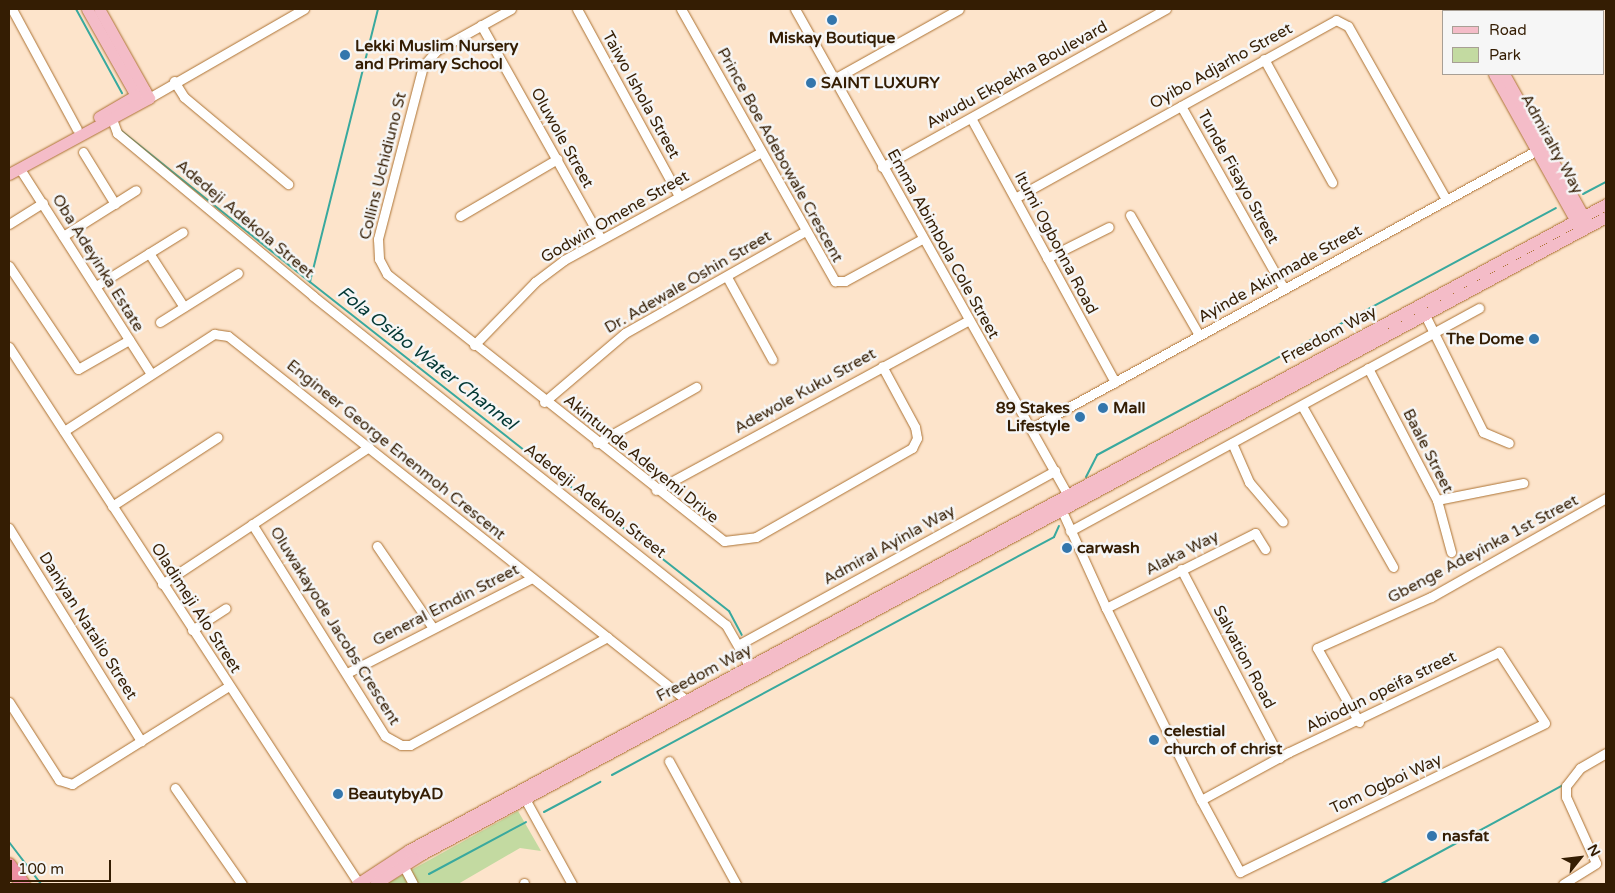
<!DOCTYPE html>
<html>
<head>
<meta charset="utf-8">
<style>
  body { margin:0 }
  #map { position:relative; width:1615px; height:893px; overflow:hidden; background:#fde4cb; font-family:"Varela Round",sans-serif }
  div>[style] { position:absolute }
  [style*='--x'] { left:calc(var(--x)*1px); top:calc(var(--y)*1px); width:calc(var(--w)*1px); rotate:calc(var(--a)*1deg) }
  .green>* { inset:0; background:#c3daa1 }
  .stream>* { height:2px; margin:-1px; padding:0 1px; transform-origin:1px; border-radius:1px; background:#39a99e }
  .roads { filter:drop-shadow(0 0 1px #ac7233) drop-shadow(0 0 1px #ac7233) }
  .minor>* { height:9px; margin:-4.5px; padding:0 4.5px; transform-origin:4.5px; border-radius:4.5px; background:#fff }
  .major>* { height:11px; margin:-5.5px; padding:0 5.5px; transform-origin:5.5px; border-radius:5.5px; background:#f4bcc8 }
  .highway>* { height:14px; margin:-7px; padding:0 7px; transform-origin:7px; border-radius:7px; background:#ec90a4 }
  .dots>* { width:14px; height:14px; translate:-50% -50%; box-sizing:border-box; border:2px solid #f6f6f6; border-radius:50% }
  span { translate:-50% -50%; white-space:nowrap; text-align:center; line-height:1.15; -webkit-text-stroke:5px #f6f6f6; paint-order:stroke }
  .poi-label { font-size:16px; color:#341d03; font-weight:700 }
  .left { translate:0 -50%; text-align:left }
  .right { translate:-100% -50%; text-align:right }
  .street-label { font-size:16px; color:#341d03 }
  .water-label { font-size:18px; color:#033834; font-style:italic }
  .frame { position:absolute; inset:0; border:10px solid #341d03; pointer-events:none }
  .legend { position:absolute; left:1442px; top:10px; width:162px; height:65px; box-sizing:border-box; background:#f6f6f6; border:1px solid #a89f95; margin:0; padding:6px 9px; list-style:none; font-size:15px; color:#341d03 }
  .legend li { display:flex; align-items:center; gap:10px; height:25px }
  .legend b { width:25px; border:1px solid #a89f95 }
  .north { position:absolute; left:1555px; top:833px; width:50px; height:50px; -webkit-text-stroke:4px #f6f6f6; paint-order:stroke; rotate:61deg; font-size:14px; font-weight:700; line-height:20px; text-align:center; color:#341d03 }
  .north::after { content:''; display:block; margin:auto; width:18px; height:22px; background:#341d03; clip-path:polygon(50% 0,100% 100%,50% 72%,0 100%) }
  .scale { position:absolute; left:10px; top:860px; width:101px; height:22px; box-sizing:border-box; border:2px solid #341d03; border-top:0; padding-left:6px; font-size:15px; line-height:18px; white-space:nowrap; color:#341d03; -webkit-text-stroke:4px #f6f6f6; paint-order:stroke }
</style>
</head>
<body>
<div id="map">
  <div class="green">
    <div style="clip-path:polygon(518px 811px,541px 851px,520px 848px,458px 884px,386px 884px)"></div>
  </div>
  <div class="stream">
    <div style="--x:76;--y:9;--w:96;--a:61.3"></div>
    <div style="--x:378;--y:9;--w:281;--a:104"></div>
    <div style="--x:310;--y:282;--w:533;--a:38.14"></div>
    <div style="--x:729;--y:611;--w:27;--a:62"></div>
    <div style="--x:119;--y:129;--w:245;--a:38.7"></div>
    <div style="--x:1583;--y:194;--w:26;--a:-28"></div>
    <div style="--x:1086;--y:477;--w:25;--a:-63"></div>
    <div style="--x:1097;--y:455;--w:521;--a:-28.29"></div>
    <div style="--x:612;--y:775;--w:502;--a:-28.3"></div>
    <div style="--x:1054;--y:537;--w:12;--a:-66"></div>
    <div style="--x:544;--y:812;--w:64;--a:-28.2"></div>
    <div style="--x:9;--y:842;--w:53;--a:52.7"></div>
    <div style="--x:429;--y:874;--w:110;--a:-28.2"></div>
    <div style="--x:1381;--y:884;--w:207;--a:-28.5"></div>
  </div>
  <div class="roads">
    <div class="minor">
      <div style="--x:12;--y:9;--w:136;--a:61.6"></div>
      <div style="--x:511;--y:9;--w:85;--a:151"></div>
      <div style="--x:437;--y:50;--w:21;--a:131"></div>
      <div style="--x:423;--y:66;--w:179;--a:104.6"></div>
      <div style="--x:378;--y:239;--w:20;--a:87"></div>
      <div style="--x:379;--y:259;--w:17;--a:62"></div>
      <div style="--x:387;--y:274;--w:430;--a:38.4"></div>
      <div style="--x:724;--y:541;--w:32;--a:-7"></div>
      <div style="--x:756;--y:537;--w:180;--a:-29.7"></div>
      <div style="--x:912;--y:448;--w:11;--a:-63"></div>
      <div style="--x:917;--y:438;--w:11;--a:-100"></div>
      <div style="--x:915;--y:427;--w:69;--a:-118.4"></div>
      <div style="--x:577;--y:9;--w:213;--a:61.4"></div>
      <div style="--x:681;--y:9;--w:313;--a:60.5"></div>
      <div style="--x:835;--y:281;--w:10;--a:0"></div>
      <div style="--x:845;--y:281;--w:88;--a:-28.6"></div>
      <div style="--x:795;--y:9;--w:562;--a:60.7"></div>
      <div style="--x:481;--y:25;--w:245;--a:60.7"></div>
      <div style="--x:1264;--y:59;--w:141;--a:61.1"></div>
      <div style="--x:834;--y:79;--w:143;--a:-29.2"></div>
      <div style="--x:174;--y:81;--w:19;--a:58"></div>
      <div style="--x:184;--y:97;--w:136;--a:39.9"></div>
      <div style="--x:149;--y:98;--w:179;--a:-29.9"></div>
      <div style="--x:1181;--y:106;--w:210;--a:60.6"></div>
      <div style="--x:971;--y:118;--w:301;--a:61.4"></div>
      <div style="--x:112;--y:119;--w:15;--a:70"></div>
      <div style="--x:117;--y:133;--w:255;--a:39.7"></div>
      <div style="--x:313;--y:296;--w:528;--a:38.54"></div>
      <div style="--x:726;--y:625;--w:48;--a:60.3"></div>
      <div style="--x:83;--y:152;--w:61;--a:58.4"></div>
      <div style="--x:882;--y:167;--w:325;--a:-29.1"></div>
      <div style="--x:20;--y:169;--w:243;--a:57.4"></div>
      <div style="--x:1015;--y:198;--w:367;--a:-29"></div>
      <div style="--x:1336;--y:20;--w:13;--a:27"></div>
      <div style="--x:1348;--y:26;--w:199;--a:60.5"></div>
      <div style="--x:1130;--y:215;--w:138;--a:60.1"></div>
      <div style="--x:460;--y:216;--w:113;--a:-30.4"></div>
      <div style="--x:9;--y:224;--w:40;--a:-32"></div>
      <div style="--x:63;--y:236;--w:86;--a:-32.2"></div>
      <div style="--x:149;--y:253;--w:64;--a:57.1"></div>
      <div style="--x:1047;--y:258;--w:69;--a:-26.6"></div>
      <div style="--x:9;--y:266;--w:124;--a:56.2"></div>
      <div style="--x:78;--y:369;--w:59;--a:-29.6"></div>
      <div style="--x:727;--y:277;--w:94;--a:61.2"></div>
      <div style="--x:96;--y:286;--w:102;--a:-31.8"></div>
      <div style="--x:1425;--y:315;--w:131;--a:63.6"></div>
      <div style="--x:1483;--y:432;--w:28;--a:23"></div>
      <div style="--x:160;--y:322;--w:92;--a:-32.1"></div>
      <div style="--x:474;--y:345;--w:88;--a:-45.9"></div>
      <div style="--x:535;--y:282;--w:36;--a:-37"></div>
      <div style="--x:564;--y:260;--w:225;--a:-28.7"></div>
      <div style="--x:9;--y:347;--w:641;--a:56.9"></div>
      <div style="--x:1368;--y:368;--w:149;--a:62.4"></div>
      <div style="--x:1437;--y:500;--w:54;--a:74.9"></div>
      <div style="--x:544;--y:402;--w:106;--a:-40.4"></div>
      <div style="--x:625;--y:333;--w:207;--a:-29.5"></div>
      <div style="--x:1302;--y:406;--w:185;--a:60.5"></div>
      <div style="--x:1031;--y:428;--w:582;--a:-28.77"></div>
      <div style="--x:64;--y:431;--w:179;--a:-32.9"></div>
      <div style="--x:214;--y:334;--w:14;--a:8"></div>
      <div style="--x:228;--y:336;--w:590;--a:38.46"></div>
      <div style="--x:597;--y:443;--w:114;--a:-29.5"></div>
      <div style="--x:1232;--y:443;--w:43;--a:66.4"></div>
      <div style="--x:1249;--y:482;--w:52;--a:49.6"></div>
      <div style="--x:656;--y:490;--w:356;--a:-28.5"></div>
      <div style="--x:1437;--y:500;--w:88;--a:-11.2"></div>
      <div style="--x:112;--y:506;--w:126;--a:-33.1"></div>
      <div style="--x:1062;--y:511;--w:107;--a:65.6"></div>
      <div style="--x:1106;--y:608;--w:214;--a:63.7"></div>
      <div style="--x:1201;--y:800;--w:82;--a:61.6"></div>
      <div style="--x:1240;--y:872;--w:339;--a:-26"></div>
      <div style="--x:1545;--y:723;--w:85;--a:-122.9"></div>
      <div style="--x:1499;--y:652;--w:233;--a:154.5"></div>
      <div style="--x:1289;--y:752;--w:100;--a:151.4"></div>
      <div style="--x:252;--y:524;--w:250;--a:57.9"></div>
      <div style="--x:385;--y:736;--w:18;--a:29"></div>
      <div style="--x:401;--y:745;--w:9;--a:0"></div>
      <div style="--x:410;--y:745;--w:225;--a:-28.7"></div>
      <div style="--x:9;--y:528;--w:251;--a:58.2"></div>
      <div style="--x:1070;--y:531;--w:466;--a:-28.6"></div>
      <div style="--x:377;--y:546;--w:99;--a:55.7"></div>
      <div style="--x:1181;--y:569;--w:213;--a:62.4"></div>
      <div style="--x:162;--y:584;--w:248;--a:-33.5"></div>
      <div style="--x:1106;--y:608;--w:167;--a:-26.7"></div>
      <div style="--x:1255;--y:533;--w:19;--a:58"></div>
      <div style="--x:192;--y:630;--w:40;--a:-32.9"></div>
      <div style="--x:738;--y:645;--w:362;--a:-28.8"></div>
      <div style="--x:347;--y:673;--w:208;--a:-27.2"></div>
      <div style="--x:9;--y:702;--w:93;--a:57.3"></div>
      <div style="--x:59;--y:780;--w:14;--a:17"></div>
      <div style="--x:72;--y:784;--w:185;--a:-32"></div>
      <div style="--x:1359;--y:722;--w:85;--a:-119.6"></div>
      <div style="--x:1317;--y:648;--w:125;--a:-24.1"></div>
      <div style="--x:1431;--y:597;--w:201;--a:-29.5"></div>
      <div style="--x:669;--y:761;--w:140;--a:61.4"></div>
      <div style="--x:175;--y:788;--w:117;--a:55.1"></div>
      <div style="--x:525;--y:799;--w:97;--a:61.1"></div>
      <div style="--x:403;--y:865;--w:21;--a:62"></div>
      <div style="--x:524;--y:884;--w:1;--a:-90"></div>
      <div style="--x:1563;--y:884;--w:39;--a:-32"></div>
      <div style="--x:1596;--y:863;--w:72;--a:-114.4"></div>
      <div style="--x:1566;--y:797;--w:11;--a:-90"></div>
      <div style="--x:1566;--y:786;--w:23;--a:-52"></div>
      <div style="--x:1580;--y:768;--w:30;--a:-30"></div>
    </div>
    <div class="major">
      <div style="--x:87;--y:9;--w:106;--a:60.5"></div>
      <div style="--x:1457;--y:9;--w:2;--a:63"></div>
      <div style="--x:1468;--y:9;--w:2;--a:63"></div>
      <div style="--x:1494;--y:74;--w:173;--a:60.9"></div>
      <div style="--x:1504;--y:74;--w:168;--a:60.8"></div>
      <div style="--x:99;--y:117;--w:53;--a:-30.4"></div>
      <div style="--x:9;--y:174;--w:159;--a:-28.5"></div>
      <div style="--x:149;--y:98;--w:102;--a:-119.3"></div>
      <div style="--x:357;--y:884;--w:62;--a:-33.2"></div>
      <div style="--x:409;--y:850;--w:1360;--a:-28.35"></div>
      <div style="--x:375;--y:884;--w:56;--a:-32.6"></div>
      <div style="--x:422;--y:854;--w:1344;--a:-28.28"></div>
    </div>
    <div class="highway">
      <div style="--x:9;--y:865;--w:24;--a:54"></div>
    </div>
  </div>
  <div class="dots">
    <div style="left:832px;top:20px;background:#3376ac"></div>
    <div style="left:345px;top:55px;background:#3376ac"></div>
    <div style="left:811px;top:83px;background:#3376ac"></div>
    <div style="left:1534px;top:339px;background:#3376ac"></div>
    <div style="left:1103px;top:408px;background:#3376ac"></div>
    <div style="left:1080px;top:417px;background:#3376ac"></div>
    <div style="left:1067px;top:548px;background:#3376ac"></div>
    <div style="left:1154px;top:740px;background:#3376ac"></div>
    <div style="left:338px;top:794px;background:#3376ac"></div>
    <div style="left:1432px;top:836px;background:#3376ac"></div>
  </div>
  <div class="poi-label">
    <span style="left:832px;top:38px">Miskay Boutique</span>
    <span class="left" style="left:355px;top:55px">Lekki Muslim Nursery<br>and Primary School</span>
    <span class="left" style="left:821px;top:83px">SAINT LUXURY</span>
    <span class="right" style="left:1524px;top:339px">The Dome</span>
    <span class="right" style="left:1070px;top:417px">89 Stakes<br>Lifestyle</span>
    <span class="left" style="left:1113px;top:408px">Mall</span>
    <span class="left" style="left:1077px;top:548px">carwash</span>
    <span class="left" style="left:1164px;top:740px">celestial<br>church of christ</span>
    <span class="left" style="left:348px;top:794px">BeautybyAD</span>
    <span class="left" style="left:1442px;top:836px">nasfat</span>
  </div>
  <div class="street-label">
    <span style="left:1221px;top:66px;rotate:-29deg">Oyibo Adjarho Street</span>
    <span style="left:1017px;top:75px;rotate:-29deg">Awudu Ekpekha Boulevard</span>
    <span style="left:641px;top:95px;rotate:61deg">Taiwo Ishola Street</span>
    <span style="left:562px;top:138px;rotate:61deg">Oluwole Street</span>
    <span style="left:1552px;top:144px;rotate:61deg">Admiralty Way</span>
    <span style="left:780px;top:155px;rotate:61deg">Prince Boe Adebowale Crescent</span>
    <span style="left:383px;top:166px;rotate:-76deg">Collins Uchidiuno St</span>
    <span style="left:1238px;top:177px;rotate:61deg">Tunde Fisayo Street</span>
    <span style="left:615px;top:217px;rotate:-30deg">Godwin Omene Street</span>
    <span style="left:245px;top:219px;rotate:40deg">Adedeji Adekola Street</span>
    <span style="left:1056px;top:243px;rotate:62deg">Itumi Ogbonna Road</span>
    <span style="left:943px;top:244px;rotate:61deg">Emma Abimbola Cole Street</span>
    <span style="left:98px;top:263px;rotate:58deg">Oba Adeyinka Estate</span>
    <span style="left:1280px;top:274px;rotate:-29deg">Ayinde Akinmade Street</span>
    <span style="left:688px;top:282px;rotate:-30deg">Dr. Adewale Oshin Street</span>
    <span style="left:1329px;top:335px;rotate:-28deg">Freedom Way</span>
    <span style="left:805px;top:391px;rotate:-29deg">Adewole Kuku Street</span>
    <span style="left:396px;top:450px;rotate:39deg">Engineer George Enenmoh Crescent</span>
    <span style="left:1428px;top:451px;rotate:63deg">Baale Street</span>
    <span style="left:641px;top:459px;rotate:39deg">Akintunde Adeyemi Drive</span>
    <span style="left:595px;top:501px;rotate:38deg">Adedeji Adekola Street</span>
    <span style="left:889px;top:545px;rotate:-29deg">Admiral Ayinla Way</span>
    <span style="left:1483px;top:549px;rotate:-28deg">Gbenge Adeyinka 1st Street</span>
    <span style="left:1182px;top:553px;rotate:-27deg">Alaka Way</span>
    <span style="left:446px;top:605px;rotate:-27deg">General Emdin Street</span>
    <span style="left:196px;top:608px;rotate:57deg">Oladimeji Alo Street</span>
    <span style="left:88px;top:626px;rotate:58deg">Daniyan Natalio Street</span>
    <span style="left:335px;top:626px;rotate:58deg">Oluwakayode Jacobs Crescent</span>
    <span style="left:1244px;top:657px;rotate:62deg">Salvation Road</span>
    <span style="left:704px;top:673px;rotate:-28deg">Freedom Way</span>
    <span style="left:1381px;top:692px;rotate:-26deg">Abiodun opeifa street</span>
    <span style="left:1386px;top:784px;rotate:-25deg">Tom Ogboi Way</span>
  </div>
  <div class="water-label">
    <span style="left:427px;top:358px;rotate:38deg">Fola Osibo Water Channel</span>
  </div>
  <div class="frame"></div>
  <ul class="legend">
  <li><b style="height:6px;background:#f4bcc8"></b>Road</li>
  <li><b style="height:14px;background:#c3daa1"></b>Park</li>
  </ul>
  <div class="north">N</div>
  <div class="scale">100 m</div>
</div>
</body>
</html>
